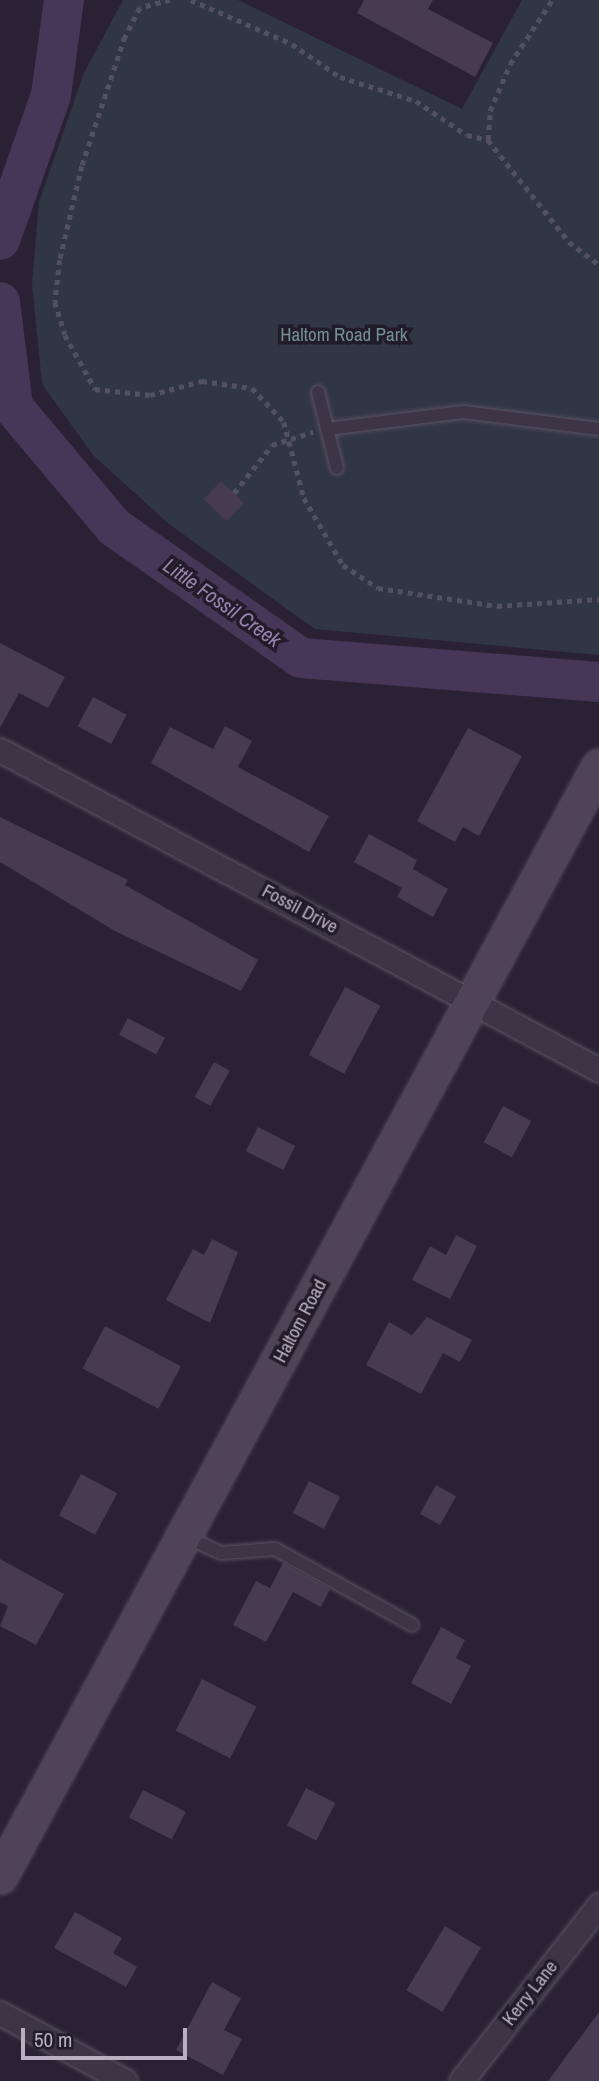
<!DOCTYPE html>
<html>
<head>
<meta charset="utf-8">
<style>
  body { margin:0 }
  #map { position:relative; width:599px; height:2081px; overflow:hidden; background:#2a2234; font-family:"Archivo Narrow",sans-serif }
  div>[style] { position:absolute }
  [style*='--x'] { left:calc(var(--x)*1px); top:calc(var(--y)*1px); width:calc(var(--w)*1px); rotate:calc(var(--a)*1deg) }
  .green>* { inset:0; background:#313645 }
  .river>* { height:40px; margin:-20px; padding:0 20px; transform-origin:20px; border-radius:20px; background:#463657 }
  .building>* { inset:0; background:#463b51; transform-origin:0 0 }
  .path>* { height:4.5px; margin-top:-2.25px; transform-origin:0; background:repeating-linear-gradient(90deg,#525163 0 5px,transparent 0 10px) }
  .roads { filter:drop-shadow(0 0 2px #5b5262) drop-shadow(0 0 2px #5b5262) }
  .lane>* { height:12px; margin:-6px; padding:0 6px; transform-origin:6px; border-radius:6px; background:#3d3545 }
  .street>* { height:23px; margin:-11.5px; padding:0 11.5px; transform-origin:11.5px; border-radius:11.5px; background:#3d3545 }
  .secondary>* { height:33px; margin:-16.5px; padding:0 16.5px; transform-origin:16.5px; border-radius:16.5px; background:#4e4357 }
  span { translate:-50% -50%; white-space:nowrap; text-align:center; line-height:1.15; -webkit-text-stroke:7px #221b29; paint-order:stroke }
  .park-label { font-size:19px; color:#719095 }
  .street-label { font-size:19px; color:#b9afc1 }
  .water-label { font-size:21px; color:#9682ac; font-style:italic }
  .scale { position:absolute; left:21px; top:2028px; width:166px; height:32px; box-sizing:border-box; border:4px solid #b9afc1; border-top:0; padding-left:9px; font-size:21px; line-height:24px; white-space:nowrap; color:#b9afc1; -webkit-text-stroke:5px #221b29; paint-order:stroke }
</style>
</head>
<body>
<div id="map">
  <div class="green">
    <div style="clip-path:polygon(123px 0,238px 0,462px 109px,522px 0,599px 0,599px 655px,315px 629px,169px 524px,93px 455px,42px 384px,32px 284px,39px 202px,84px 73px)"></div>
  </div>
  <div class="river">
    <div style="--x:0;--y:240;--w:154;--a:-70.6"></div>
    <div style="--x:51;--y:95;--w:96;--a:-82.2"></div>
    <div style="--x:0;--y:302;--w:106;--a:82.9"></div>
    <div style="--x:13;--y:407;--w:157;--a:49.9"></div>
    <div style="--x:114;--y:527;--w:228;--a:35"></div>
    <div style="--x:301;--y:658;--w:299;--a:4.6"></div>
  </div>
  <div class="building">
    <div style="clip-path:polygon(364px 0,433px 0,428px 9px,493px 43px,475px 77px,357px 13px)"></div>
    <div style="left:221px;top:481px;width:32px;height:25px;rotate:44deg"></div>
    <div style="clip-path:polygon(0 643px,65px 677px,48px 708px,19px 693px,0 728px)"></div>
    <div style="left:93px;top:697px;width:38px;height:33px;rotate:28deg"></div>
    <div style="clip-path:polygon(225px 726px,252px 741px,238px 767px,329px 816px,309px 852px,151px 763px,170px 727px,213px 749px)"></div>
    <div style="clip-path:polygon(468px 728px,522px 756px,479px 836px,463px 827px,455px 842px,417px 821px)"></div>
    <div style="clip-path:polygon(0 817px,128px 880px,125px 885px,258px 960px,241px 991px,115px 931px,0 862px)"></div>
    <div style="clip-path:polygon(369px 834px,417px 860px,413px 869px,448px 889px,433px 917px,397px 897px,402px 888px,354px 862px)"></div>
    <div style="left:345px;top:987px;width:40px;height:77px;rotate:28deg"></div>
    <div style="left:128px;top:1018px;width:42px;height:19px;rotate:28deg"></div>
    <div style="left:214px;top:1062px;width:18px;height:40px;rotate:29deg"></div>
    <div style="left:503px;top:1106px;width:32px;height:41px;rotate:28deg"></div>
    <div style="left:258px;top:1127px;width:42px;height:27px;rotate:27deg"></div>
    <div style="clip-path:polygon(456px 1235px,477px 1246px,450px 1299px,412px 1280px,430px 1246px,446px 1255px)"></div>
    <div style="clip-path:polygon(212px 1239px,238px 1252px,210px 1323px,166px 1300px,193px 1249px,204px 1255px)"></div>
    <div style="clip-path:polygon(427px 1317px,472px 1340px,460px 1362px,443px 1353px,421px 1394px,366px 1365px,389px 1322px,412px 1335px)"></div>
    <div style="left:105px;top:1326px;width:86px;height:48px;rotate:28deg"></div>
    <div style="left:81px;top:1474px;width:41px;height:47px;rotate:28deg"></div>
    <div style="left:309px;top:1481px;width:35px;height:36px;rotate:27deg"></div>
    <div style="left:436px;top:1485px;width:23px;height:33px;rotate:29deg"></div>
    <div style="clip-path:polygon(0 1559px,64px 1594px,36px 1645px,0 1626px,8px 1606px,0 1602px)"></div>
    <div style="clip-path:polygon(283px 1563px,330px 1589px,321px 1607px,293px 1592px,266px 1642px,233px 1625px,256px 1581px,270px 1588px)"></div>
    <div style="clip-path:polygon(441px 1627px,465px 1640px,456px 1658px,471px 1666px,451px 1704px,411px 1683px)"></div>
    <div style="left:202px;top:1679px;width:61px;height:58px;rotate:27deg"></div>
    <div style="left:306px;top:1788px;width:33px;height:42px;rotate:27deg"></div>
    <div style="left:143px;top:1790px;width:48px;height:31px;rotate:27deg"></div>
    <div style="clip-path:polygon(75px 1912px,122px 1938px,113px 1953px,137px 1967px,126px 1987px,54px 1948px)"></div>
    <div style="left:445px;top:1926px;width:42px;height:75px;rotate:31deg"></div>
    <div style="clip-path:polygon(212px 1982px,241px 1998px,224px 2030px,242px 2039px,223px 2075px,176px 2050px)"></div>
    <div style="clip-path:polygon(599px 2012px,599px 2081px,548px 2081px)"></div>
  </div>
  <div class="path">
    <div style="--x:170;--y:0;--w:31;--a:165"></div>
    <div style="--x:140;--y:8;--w:33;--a:117"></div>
    <div style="--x:125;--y:37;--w:136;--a:108.4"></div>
    <div style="--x:82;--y:166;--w:97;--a:103.2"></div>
    <div style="--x:60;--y:260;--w:42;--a:96.8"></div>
    <div style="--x:55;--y:302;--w:34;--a:73"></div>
    <div style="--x:65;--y:335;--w:62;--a:60.9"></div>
    <div style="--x:95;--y:389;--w:55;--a:6.2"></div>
    <div style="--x:150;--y:395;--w:54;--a:-15.1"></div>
    <div style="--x:202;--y:381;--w:50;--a:8"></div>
    <div style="--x:252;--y:388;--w:47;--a:46.7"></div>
    <div style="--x:284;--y:422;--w:79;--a:75.3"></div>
    <div style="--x:304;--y:498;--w:78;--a:59.8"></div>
    <div style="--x:343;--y:565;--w:42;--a:33.3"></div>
    <div style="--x:378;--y:588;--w:120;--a:8.6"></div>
    <div style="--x:497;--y:606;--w:102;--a:-3.9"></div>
    <div style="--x:191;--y:0;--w:110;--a:23.5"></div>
    <div style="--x:292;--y:44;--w:58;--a:34.5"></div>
    <div style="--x:340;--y:77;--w:80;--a:17.5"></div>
    <div style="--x:416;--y:101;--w:61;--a:33.7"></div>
    <div style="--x:467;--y:135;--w:22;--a:13"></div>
    <div style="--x:488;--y:140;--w:130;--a:51.5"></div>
    <div style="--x:569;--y:242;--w:38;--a:37"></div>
    <div style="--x:488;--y:140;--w:29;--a:-86"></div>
    <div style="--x:490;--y:111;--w:51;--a:-66.9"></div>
    <div style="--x:510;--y:64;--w:77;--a:-56.7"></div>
    <div style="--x:234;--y:493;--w:61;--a:-51.6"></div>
    <div style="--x:272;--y:445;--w:43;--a:-17.6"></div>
  </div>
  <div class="roads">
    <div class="lane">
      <div style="--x:318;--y:392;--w:78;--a:76"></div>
      <div style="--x:327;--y:429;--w:137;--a:-7.1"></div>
      <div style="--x:463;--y:412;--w:137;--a:7.1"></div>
      <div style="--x:184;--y:1536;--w:41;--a:24.7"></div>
      <div style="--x:221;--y:1553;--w:54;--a:-4.2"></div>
      <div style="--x:275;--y:1549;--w:157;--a:29"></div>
    </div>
    <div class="street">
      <div style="--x:0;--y:750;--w:679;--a:28.11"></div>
      <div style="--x:0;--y:2013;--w:142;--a:28.5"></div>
      <div style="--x:461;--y:2081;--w:224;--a:-51.9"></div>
    </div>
    <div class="secondary">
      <div style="--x:0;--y:1876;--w:1261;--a:-61.65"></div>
    </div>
  </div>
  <div class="park-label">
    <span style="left:344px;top:335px">Haltom Road Park</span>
  </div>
  <div class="street-label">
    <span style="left:300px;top:909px;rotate:28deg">Fossil Drive</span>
    <span style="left:300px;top:1321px;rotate:-62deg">Haltom Road</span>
    <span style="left:530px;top:1993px;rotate:-52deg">Kerry Lane</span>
  </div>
  <div class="water-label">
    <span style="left:222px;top:603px;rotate:35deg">Little Fossil Creek</span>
  </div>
  <div class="scale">50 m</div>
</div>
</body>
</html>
